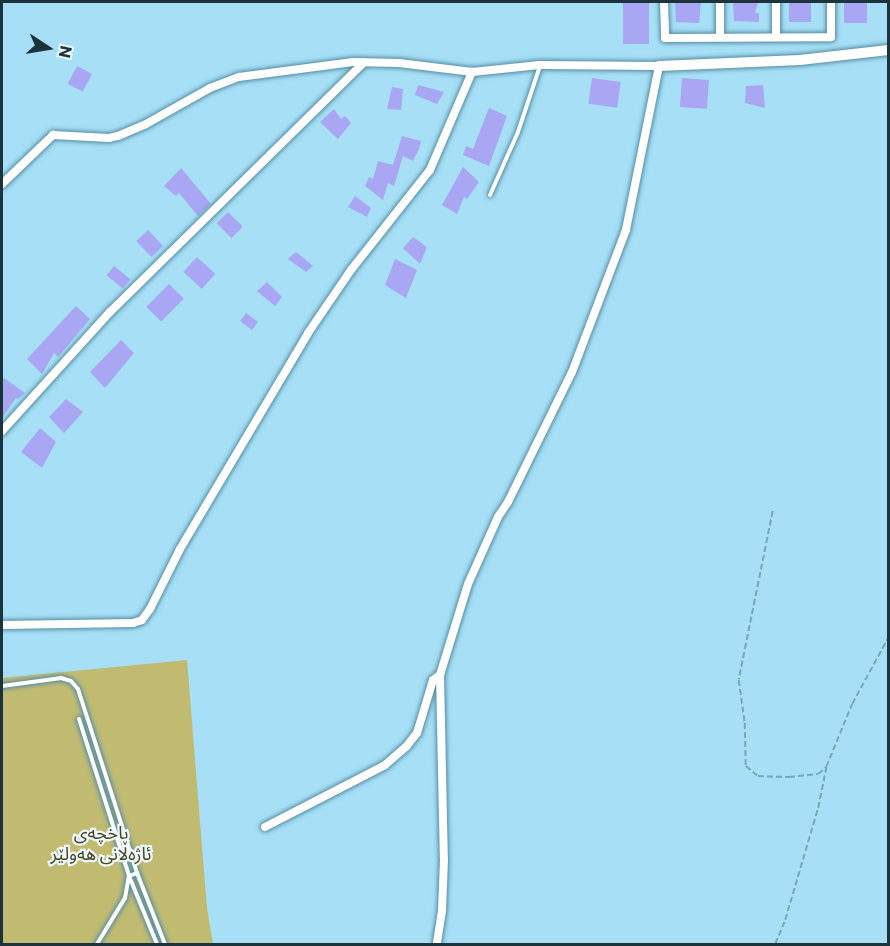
<!DOCTYPE html>
<html>
<head>
<meta charset="utf-8">
<style>
  body { margin:0 }
  #map { position:relative; width:890px; height:946px; overflow:hidden; background:#a6dff6; font-family:Commissioner,"Noto Sans Arabic",sans-serif }
  div>[style] { position:absolute }
  [style*='--x'] { left:calc(var(--x)*1px); top:calc(var(--y)*1px); width:calc(var(--w)*1px); rotate:calc(var(--a)*1deg) }
  .green>* { inset:0; background:#c1bb72 }
  .building>* { inset:0; background:#a9a7f4; transform-origin:0 0 }
  .path>* { height:1.5px; margin-top:-0.75px; transform-origin:0; background:repeating-linear-gradient(90deg,#79a7ba 0 6px,transparent 0 9px) }
  .roads { filter:drop-shadow(0 0 2px #568ea3) drop-shadow(0 0 2px #568ea3) }
  .service>* { height:4px; margin:-2px; padding:0 2px; transform-origin:2px; border-radius:2px; background:#fff }
  .minor>* { height:8px; margin:-4px; padding:0 4px; transform-origin:4px; border-radius:4px; background:#fff }
  .tertiary>* { height:10px; margin:-5px; padding:0 5px; transform-origin:5px; border-radius:5px; background:#fff }
  span { translate:-50% -50%; white-space:nowrap; text-align:center; line-height:1.15; -webkit-text-stroke:4.5px #edf8fd; paint-order:stroke }
  .park-label { font-size:18px; color:#48451f }
  .frame { position:absolute; inset:0; border:3px solid #1c333c; pointer-events:none }
  .north { position:absolute; left:18px; top:18px; width:60px; height:60px; -webkit-text-stroke:4px #edf8fd; paint-order:stroke; rotate:102deg; font-size:16px; font-weight:700; line-height:24px; text-align:center; color:#1c333c }
  .north::after { content:''; display:block; margin:auto; width:21px; height:27px; background:#1c333c; clip-path:polygon(50% 0,100% 100%,50% 72%,0 100%) }
</style>
</head>
<body>
<div id="map">
  <div class="green">
    <div style="clip-path:polygon(187px 660px,207px 908px,213px 944px,2px 944px,2px 678px)"></div>
  </div>
  <div class="building">
    <div style="left:623px;top:2px;width:26px;height:42px"></div>
    <div style="clip-path:polygon(675px 2px,701px 2px,699px 23px,676px 22px)"></div>
    <div style="clip-path:polygon(733px 2px,758px 3px,755px 13px,759px 13px,759px 22px,734px 21px)"></div>
    <div style="left:789px;top:2px;width:22px;height:20px"></div>
    <div style="left:844px;top:2px;width:23px;height:21px"></div>
    <div style="left:77px;top:66px;width:17px;height:20px;rotate:28deg"></div>
    <div style="left:592px;top:78px;width:29px;height:26px;rotate:8deg"></div>
    <div style="left:682px;top:78px;width:27px;height:29px;rotate:4deg"></div>
    <div style="clip-path:polygon(418px 85px,444px 92px,437px 104px,415px 95px)"></div>
    <div style="clip-path:polygon(763px 85px,765px 108px,745px 103px,746px 86px)"></div>
    <div style="clip-path:polygon(392px 87px,403px 89px,401px 110px,387px 109px)"></div>
    <div style="clip-path:polygon(489px 108px,507px 116px,489px 166px,463px 155px,466px 146px,473px 149px)"></div>
    <div style="clip-path:polygon(334px 109px,341px 119px,345px 116px,351px 123px,338px 139px,320px 122px)"></div>
    <div style="clip-path:polygon(402px 136px,421px 141px,419px 149px,413px 161px,403px 156px,394px 186px,388px 183px,383px 200px,365px 186px,369px 177px,373px 179px,378px 161px,393px 165px)"></div>
    <div style="clip-path:polygon(463px 167px,479px 182px,467px 199px,464px 197px,457px 214px,442px 205px)"></div>
    <div style="clip-path:polygon(181px 168px,211px 204px,198px 216px,179px 193px,176px 196px,164px 186px)"></div>
    <div style="clip-path:polygon(355px 196px,371px 208px,367px 217px,348px 207px)"></div>
    <div style="left:228px;top:212px;width:21px;height:16px;rotate:45deg"></div>
    <div style="left:148px;top:230px;width:22px;height:16px;rotate:47deg"></div>
    <div style="clip-path:polygon(413px 237px,427px 247px,420px 264px,403px 248px)"></div>
    <div style="clip-path:polygon(296px 252px,313px 266px,306px 272px,288px 259px)"></div>
    <div style="left:197px;top:257px;width:25px;height:20px;rotate:43deg"></div>
    <div style="clip-path:polygon(395px 259px,417px 270px,406px 298px,385px 285px)"></div>
    <div style="left:114px;top:266px;width:21px;height:12px;rotate:39deg"></div>
    <div style="clip-path:polygon(267px 282px,282px 297px,275px 306px,257px 291px)"></div>
    <div style="left:169px;top:284px;width:21px;height:32px;rotate:45deg"></div>
    <div style="clip-path:polygon(76px 306px,90px 319px,58px 357px,54px 353px,42px 374px,27px 359px)"></div>
    <div style="left:246px;top:313px;width:15px;height:10px;rotate:37deg"></div>
    <div style="clip-path:polygon(121px 340px,134px 353px,105px 388px,90px 372px)"></div>
    <div style="clip-path:polygon(4px 378px,25px 393px,18px 399px,16px 398px,2px 418px,2px 383px)"></div>
    <div style="clip-path:polygon(66px 399px,83px 412px,64px 433px,49px 417px)"></div>
    <div style="clip-path:polygon(40px 428px,56px 442px,42px 468px,21px 452px)"></div>
  </div>
  <div class="path">
    <div style="--x:773;--y:511;--w:172;--a:101.4"></div>
    <div style="--x:739;--y:680;--w:43;--a:82.1"></div>
    <div style="--x:745;--y:723;--w:43;--a:88.7"></div>
    <div style="--x:746;--y:766;--w:16;--a:40"></div>
    <div style="--x:758;--y:776;--w:31;--a:2"></div>
    <div style="--x:789;--y:777;--w:29;--a:-6"></div>
    <div style="--x:818;--y:774;--w:11;--a:-41"></div>
    <div style="--x:826;--y:767;--w:68;--a:-67.6"></div>
    <div style="--x:852;--y:704;--w:75;--a:-61.4"></div>
    <div style="--x:775;--y:944;--w:26;--a:-67"></div>
    <div style="--x:785;--y:920;--w:117;--a:-73.6"></div>
    <div style="--x:818;--y:808;--w:41;--a:-78.7"></div>
  </div>
  <div class="roads">
    <div class="service">
      <div style="--x:490;--y:195;--w:69;--a:-66"></div>
      <div style="--x:518;--y:132;--w:70;--a:-71.6"></div>
      <div style="--x:2;--y:686;--w:60;--a:-7.7"></div>
      <div style="--x:61;--y:678;--w:10;--a:17"></div>
      <div style="--x:71;--y:681;--w:11;--a:49"></div>
      <div style="--x:78;--y:689;--w:193;--a:72.2"></div>
      <div style="--x:137;--y:873;--w:76;--a:68.5"></div>
      <div style="--x:79;--y:719;--w:165;--a:72.3"></div>
      <div style="--x:129;--y:876;--w:74;--a:67.6"></div>
      <div style="--x:97;--y:944;--w:54;--a:-58.7"></div>
      <div style="--x:125;--y:898;--w:22;--a:-80"></div>
      <div style="--x:129;--y:876;--w:9;--a:-21"></div>
    </div>
    <div class="minor">
      <div style="--x:664;--y:2;--w:36;--a:88"></div>
      <div style="--x:665;--y:38;--w:166;--a:-0.3"></div>
      <div style="--x:831;--y:37;--w:35;--a:-90"></div>
      <div style="--x:720;--y:2;--w:35;--a:90"></div>
      <div style="--x:776;--y:2;--w:35;--a:90"></div>
      <div style="--x:2;--y:184;--w:71;--a:-43.9"></div>
      <div style="--x:53;--y:135;--w:56;--a:3.1"></div>
      <div style="--x:109;--y:138;--w:9;--a:-13"></div>
      <div style="--x:118;--y:136;--w:30;--a:-23"></div>
      <div style="--x:146;--y:124;--w:73;--a:-29.4"></div>
      <div style="--x:210;--y:88;--w:31;--a:-21"></div>
      <div style="--x:239;--y:77;--w:115;--a:-7.5"></div>
      <div style="--x:353;--y:62;--w:46;--a:1.2"></div>
      <div style="--x:399;--y:63;--w:74;--a:7"></div>
      <div style="--x:472;--y:72;--w:68;--a:-5.9"></div>
      <div style="--x:540;--y:65;--w:119;--a:0.5"></div>
      <div style="--x:659;--y:66;--w:167;--a:101.4"></div>
      <div style="--x:626;--y:230;--w:152;--a:110.8"></div>
      <div style="--x:572;--y:372;--w:145;--a:116.2"></div>
      <div style="--x:508;--y:502;--w:18;--a:124"></div>
      <div style="--x:498;--y:517;--w:73;--a:114.1"></div>
      <div style="--x:468;--y:584;--w:95;--a:107.1"></div>
      <div style="--x:440;--y:675;--w:184;--a:88.8"></div>
      <div style="--x:444;--y:859;--w:52;--a:92.2"></div>
      <div style="--x:442;--y:911;--w:33;--a:99"></div>
      <div style="--x:2;--y:431;--w:161;--a:-47.8"></div>
      <div style="--x:110;--y:312;--w:356;--a:-44.5"></div>
      <div style="--x:2;--y:625;--w:131;--a:-0.9"></div>
      <div style="--x:133;--y:623;--w:9;--a:-18"></div>
      <div style="--x:142;--y:620;--w:14;--a:-54"></div>
      <div style="--x:150;--y:609;--w:67;--a:-63.4"></div>
      <div style="--x:180;--y:549;--w:251;--a:-59.3"></div>
      <div style="--x:308;--y:333;--w:76;--a:-55.7"></div>
      <div style="--x:351;--y:270;--w:127;--a:-51.7"></div>
      <div style="--x:430;--y:170;--w:107;--a:-66.8"></div>
      <div style="--x:265;--y:827;--w:135;--a:-27.3"></div>
      <div style="--x:385;--y:765;--w:28;--a:-41"></div>
      <div style="--x:406;--y:747;--w:18;--a:-52"></div>
      <div style="--x:417;--y:733;--w:55;--a:-73.2"></div>
      <div style="--x:433;--y:680;--w:9;--a:-36"></div>
    </div>
    <div class="tertiary">
      <div style="--x:659;--y:66;--w:141;--a:-2.4"></div>
      <div style="--x:800;--y:60;--w:89;--a:-6.5"></div>
    </div>
  </div>
  <div class="park-label">
    <span style="left:101px;top:843px">باخچەی<br>ئاژەڵانی هەولێر</span>
  </div>
  <div class="frame"></div>
  <div class="north">N</div>
</div>
</body>
</html>
